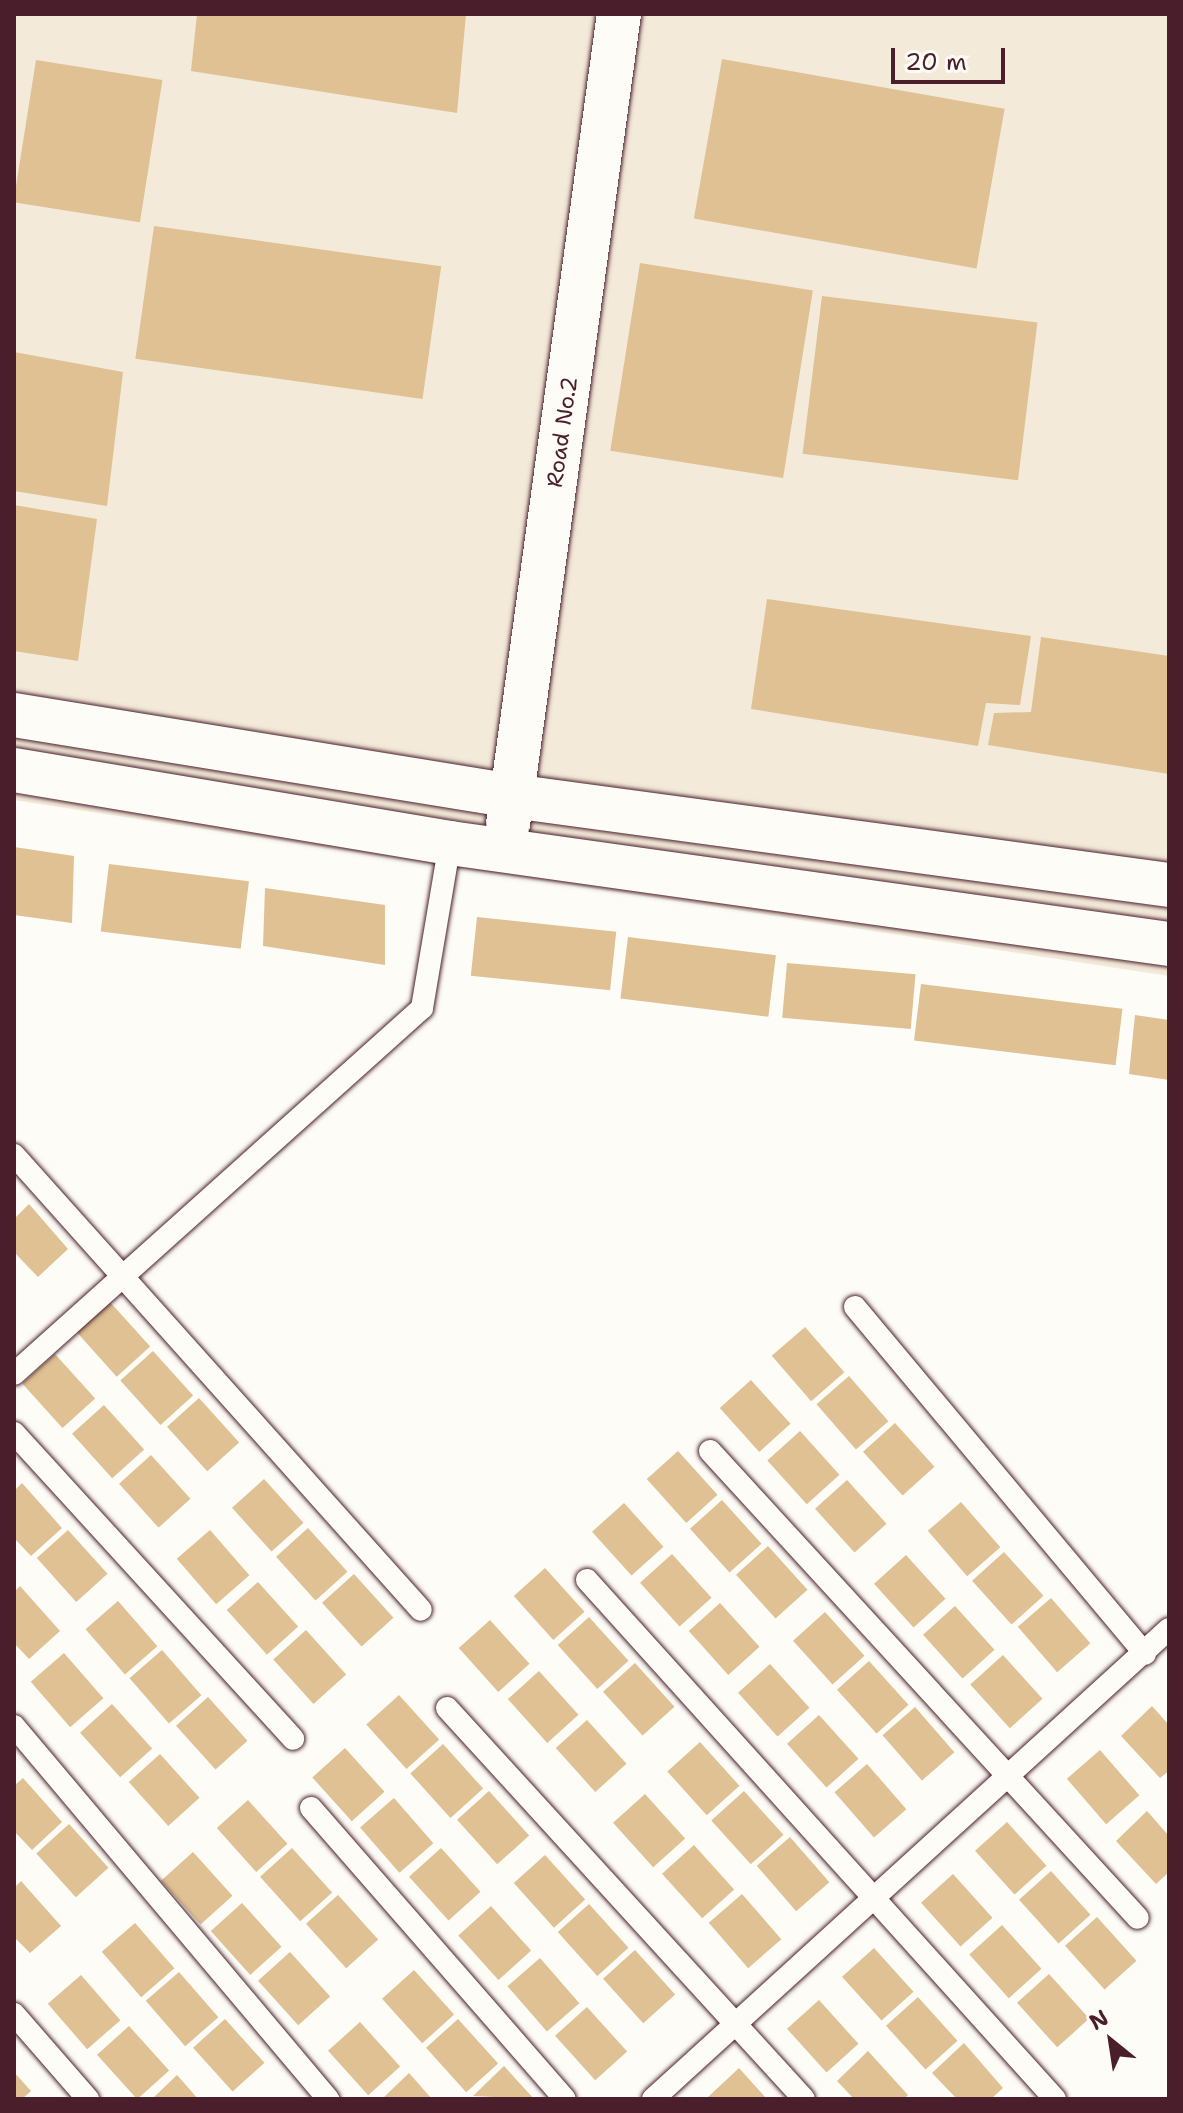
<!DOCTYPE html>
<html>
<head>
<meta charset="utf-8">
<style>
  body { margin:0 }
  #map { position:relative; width:1183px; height:2113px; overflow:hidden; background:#fdfcf7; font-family:"Shantell Sans",sans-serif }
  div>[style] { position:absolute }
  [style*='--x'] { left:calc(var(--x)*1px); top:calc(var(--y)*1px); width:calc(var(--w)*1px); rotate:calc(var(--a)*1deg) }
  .built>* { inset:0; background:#f4ead9 }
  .building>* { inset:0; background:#dfc193; transform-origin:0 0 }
  .roads { filter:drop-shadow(0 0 2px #4a1f2b) drop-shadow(0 0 2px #4a1f2b) }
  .lane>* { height:22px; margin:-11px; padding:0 11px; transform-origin:11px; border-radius:11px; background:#fdfcf7 }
  .secondary>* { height:44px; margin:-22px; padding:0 22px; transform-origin:22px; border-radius:22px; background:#fdfcf7 }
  span { translate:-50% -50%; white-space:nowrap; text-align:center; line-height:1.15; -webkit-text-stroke:7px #fdfcf7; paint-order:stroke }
  .street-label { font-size:22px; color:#4a1f2b }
  .frame { position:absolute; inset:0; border:16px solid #4a1f2b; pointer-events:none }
  .north { position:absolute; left:1071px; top:2001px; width:80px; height:80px; -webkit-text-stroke:6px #fdfcf7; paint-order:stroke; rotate:330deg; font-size:22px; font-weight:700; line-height:32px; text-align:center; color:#4a1f2b }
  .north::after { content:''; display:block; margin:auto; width:28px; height:36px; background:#4a1f2b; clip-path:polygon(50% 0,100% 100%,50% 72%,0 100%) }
  .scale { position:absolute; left:891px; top:48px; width:114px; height:36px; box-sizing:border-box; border:4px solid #4a1f2b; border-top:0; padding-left:10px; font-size:24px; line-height:28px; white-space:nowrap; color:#4a1f2b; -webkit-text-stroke:6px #fdfcf7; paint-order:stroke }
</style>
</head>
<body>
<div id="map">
  <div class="built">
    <div style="clip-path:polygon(14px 14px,1169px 14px,1169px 976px,14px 800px)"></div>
  </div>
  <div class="building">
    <div style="clip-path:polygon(197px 14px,466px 14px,457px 113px,191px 71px)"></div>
    <div style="left:722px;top:59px;width:287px;height:162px;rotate:10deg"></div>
    <div style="left:36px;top:60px;width:128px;height:144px;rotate:9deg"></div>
    <div style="left:154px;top:226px;width:290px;height:134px;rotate:8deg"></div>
    <div style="left:640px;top:263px;width:175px;height:190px;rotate:9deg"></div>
    <div style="left:822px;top:296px;width:217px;height:159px;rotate:7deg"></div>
    <div style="clip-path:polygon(14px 352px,123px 372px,107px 506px,14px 491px)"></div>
    <div style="clip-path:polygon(14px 505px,97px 519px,78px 661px,14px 651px)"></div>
    <div style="clip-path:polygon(767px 599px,1031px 636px,1020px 705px,986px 703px,978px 746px,751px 709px)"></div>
    <div style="clip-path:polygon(1041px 637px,1169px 656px,1169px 774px,988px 745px,994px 713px,1031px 712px)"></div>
    <div style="clip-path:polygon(14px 847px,74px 856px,72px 923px,14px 915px)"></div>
    <div style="left:109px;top:864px;width:141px;height:68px;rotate:7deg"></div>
    <div style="clip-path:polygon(265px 888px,385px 905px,385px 965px,263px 946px)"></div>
    <div style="left:477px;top:917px;width:140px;height:59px;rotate:6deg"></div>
    <div style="left:628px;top:937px;width:149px;height:62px;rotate:7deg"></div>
    <div style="left:787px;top:963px;width:129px;height:55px;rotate:5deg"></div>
    <div style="left:921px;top:984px;width:203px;height:57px;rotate:7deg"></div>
    <div style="clip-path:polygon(1135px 1015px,1169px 1020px,1169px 1080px,1129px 1074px)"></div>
    <div style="clip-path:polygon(29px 1204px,68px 1249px,38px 1277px,14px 1252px,14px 1219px)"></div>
    <div style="left:110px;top:1302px;width:60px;height:45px;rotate:48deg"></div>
    <div style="left:805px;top:1327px;width:60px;height:44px;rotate:49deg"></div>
    <div style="left:153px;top:1351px;width:60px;height:44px;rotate:48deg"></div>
    <div style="left:55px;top:1354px;width:60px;height:44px;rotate:48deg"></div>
    <div style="left:849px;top:1376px;width:60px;height:43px;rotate:49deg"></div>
    <div style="left:751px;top:1380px;width:59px;height:42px;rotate:48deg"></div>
    <div style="left:199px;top:1398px;width:60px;height:43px;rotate:48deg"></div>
    <div style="left:104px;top:1405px;width:60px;height:43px;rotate:48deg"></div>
    <div style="left:895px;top:1423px;width:59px;height:43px;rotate:48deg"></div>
    <div style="left:800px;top:1431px;width:59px;height:44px;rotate:48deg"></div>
    <div style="left:678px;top:1451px;width:59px;height:42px;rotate:48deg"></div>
    <div style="left:151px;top:1455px;width:59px;height:43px;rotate:48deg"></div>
    <div style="left:264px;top:1479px;width:59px;height:43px;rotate:48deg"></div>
    <div style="left:847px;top:1480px;width:59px;height:43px;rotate:48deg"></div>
    <div style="clip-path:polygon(22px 1483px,62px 1528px,31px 1556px,14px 1538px,14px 1491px)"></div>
    <div style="left:722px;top:1500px;width:59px;height:43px;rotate:48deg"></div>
    <div style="left:961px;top:1502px;width:60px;height:44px;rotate:49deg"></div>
    <div style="left:624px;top:1503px;width:59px;height:43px;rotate:48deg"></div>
    <div style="left:308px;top:1528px;width:59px;height:43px;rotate:48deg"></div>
    <div style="left:68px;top:1530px;width:59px;height:42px;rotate:48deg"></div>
    <div style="left:210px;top:1530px;width:60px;height:44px;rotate:49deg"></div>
    <div style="left:768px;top:1546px;width:59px;height:43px;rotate:48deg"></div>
    <div style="left:1004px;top:1552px;width:59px;height:43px;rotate:48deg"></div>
    <div style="left:672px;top:1554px;width:59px;height:43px;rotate:48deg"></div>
    <div style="left:906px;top:1555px;width:59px;height:43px;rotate:48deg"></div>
    <div style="left:545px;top:1568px;width:59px;height:42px;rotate:48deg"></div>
    <div style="left:354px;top:1574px;width:59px;height:43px;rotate:48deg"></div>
    <div style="left:258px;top:1582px;width:60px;height:42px;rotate:48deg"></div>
    <div style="clip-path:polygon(20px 1586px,60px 1631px,29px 1659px,14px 1643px,14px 1592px)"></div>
    <div style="left:1051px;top:1598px;width:60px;height:44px;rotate:49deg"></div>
    <div style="left:118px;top:1601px;width:60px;height:43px;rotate:49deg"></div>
    <div style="left:720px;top:1603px;width:59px;height:42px;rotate:48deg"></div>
    <div style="left:955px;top:1606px;width:59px;height:43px;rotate:48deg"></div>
    <div style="left:825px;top:1612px;width:59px;height:43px;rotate:48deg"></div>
    <div style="left:589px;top:1617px;width:59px;height:42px;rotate:48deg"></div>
    <div style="left:490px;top:1620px;width:59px;height:42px;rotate:48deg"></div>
    <div style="left:306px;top:1630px;width:60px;height:44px;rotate:48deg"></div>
    <div style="left:162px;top:1650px;width:60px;height:43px;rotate:49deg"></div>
    <div style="left:64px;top:1653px;width:60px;height:44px;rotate:49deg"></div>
    <div style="left:1003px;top:1655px;width:59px;height:44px;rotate:48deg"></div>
    <div style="left:869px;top:1661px;width:59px;height:43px;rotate:48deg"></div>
    <div style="left:635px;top:1663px;width:59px;height:43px;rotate:48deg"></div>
    <div style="left:770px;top:1664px;width:59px;height:43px;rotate:48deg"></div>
    <div style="left:539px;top:1671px;width:59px;height:42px;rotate:48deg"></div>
    <div style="left:399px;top:1695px;width:60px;height:44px;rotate:48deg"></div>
    <div style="left:208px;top:1697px;width:59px;height:43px;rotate:48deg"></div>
    <div style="left:112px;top:1704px;width:60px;height:43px;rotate:48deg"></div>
    <div style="clip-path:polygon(1152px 1706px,1169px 1725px,1169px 1771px,1160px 1778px,1121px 1736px)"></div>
    <div style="left:915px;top:1707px;width:60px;height:43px;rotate:49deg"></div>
    <div style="left:819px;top:1715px;width:59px;height:43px;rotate:48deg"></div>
    <div style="left:587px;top:1720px;width:59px;height:42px;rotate:48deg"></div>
    <div style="left:700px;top:1742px;width:59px;height:44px;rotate:48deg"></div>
    <div style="left:443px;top:1744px;width:60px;height:44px;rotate:48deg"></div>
    <div style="left:345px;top:1748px;width:59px;height:44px;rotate:48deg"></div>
    <div style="left:1100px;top:1750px;width:60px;height:44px;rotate:49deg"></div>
    <div style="left:160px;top:1754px;width:59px;height:42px;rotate:48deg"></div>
    <div style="left:867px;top:1764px;width:60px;height:43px;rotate:49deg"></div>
    <div style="clip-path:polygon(23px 1778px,62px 1822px,32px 1850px,14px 1831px,14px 1786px)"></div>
    <div style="left:489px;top:1791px;width:60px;height:43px;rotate:48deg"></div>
    <div style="left:744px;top:1791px;width:59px;height:44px;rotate:48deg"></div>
    <div style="left:645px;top:1794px;width:60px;height:43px;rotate:48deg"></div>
    <div style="left:394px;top:1798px;width:60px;height:45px;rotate:49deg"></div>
    <div style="left:248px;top:1800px;width:59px;height:42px;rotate:48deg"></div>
    <div style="clip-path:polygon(1147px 1811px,1169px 1836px,1169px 1872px,1156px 1884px,1116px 1841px)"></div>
    <div style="left:1007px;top:1822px;width:59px;height:43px;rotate:48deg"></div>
    <div style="left:69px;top:1824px;width:59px;height:44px;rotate:48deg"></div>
    <div style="left:790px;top:1837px;width:60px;height:44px;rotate:49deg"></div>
    <div style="left:694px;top:1845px;width:60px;height:43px;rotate:48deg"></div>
    <div style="left:292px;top:1848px;width:60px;height:43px;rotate:48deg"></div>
    <div style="left:441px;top:1848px;width:59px;height:43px;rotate:48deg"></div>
    <div style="left:193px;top:1852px;width:59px;height:43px;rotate:48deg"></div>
    <div style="left:545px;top:1855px;width:60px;height:42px;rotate:48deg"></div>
    <div style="left:1051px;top:1871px;width:59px;height:43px;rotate:48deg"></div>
    <div style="left:953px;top:1874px;width:59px;height:43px;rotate:48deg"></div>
    <div style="clip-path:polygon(21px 1881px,61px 1926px,30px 1953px,14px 1937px,14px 1888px)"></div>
    <div style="left:742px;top:1894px;width:60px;height:44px;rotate:49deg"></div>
    <div style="left:338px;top:1895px;width:60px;height:43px;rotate:48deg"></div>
    <div style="left:242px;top:1903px;width:59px;height:42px;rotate:48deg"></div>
    <div style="left:589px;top:1904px;width:59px;height:42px;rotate:48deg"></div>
    <div style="left:491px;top:1906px;width:60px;height:44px;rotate:48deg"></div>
    <div style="left:1097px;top:1917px;width:59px;height:43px;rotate:48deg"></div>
    <div style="left:135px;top:1923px;width:60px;height:44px;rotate:49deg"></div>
    <div style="left:1002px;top:1925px;width:59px;height:44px;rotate:48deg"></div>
    <div style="left:874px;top:1948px;width:59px;height:43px;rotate:48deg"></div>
    <div style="left:635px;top:1950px;width:60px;height:43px;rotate:48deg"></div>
    <div style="left:290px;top:1952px;width:60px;height:43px;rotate:48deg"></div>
    <div style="left:540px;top:1958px;width:60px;height:43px;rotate:49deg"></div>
    <div style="left:414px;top:1970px;width:60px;height:43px;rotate:48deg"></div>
    <div style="left:179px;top:1972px;width:60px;height:44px;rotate:49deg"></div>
    <div style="left:1049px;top:1974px;width:60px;height:43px;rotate:48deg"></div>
    <div style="left:81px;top:1975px;width:60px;height:44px;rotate:49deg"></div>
    <div style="left:918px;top:1997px;width:59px;height:43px;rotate:48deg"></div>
    <div style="left:819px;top:2000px;width:59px;height:43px;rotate:48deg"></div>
    <div style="left:587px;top:2007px;width:60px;height:43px;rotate:48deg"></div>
    <div style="left:225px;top:2019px;width:59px;height:43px;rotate:48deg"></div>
    <div style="left:458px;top:2019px;width:60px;height:43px;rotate:48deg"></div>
    <div style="left:360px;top:2022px;width:60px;height:43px;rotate:48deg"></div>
    <div style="left:129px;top:2026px;width:60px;height:43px;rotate:48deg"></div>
    <div style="clip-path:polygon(964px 2043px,1003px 2088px,991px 2099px,957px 2099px,932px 2073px)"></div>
    <div style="clip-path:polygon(868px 2051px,908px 2095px,904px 2099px,854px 2099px,837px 2081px)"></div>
    <div style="clip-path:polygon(504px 2066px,534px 2099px,473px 2096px)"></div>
    <div style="clip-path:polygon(739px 2068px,767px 2099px,709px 2099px,708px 2097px)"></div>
    <div style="clip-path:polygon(14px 2072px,31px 2091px,22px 2099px,14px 2099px)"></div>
    <div style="clip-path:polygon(409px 2073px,432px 2099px,382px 2099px)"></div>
    <div style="clip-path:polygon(177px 2075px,198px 2099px,152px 2099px)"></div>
  </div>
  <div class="roads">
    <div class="lane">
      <div style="--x:14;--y:1155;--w:610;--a:48.19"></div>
      <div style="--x:855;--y:1307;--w:452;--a:50.1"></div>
      <div style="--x:14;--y:1374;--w:548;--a:-41.89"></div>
      <div style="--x:422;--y:1008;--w:167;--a:-80.4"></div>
      <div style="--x:14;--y:1433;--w:414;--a:47.6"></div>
      <div style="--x:710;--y:1451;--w:633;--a:47.5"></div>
      <div style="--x:587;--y:1580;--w:699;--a:47.96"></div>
      <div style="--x:447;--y:1708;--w:529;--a:47.6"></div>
      <div style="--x:14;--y:1726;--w:488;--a:49.9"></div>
      <div style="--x:311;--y:1808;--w:386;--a:48.9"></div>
      <div style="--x:14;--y:2014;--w:113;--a:49"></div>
      <div style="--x:653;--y:2099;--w:698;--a:-42.33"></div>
    </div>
    <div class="secondary">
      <div style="--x:14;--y:715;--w:505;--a:9.24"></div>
      <div style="--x:512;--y:796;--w:663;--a:7.71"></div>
      <div style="--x:14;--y:770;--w:442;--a:9.5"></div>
      <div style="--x:450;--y:843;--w:726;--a:8"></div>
      <div style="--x:508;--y:824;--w:818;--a:-82.2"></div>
    </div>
  </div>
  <div class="street-label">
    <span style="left:562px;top:432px;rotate:-82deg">Road No.2</span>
  </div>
  <div class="frame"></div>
  <div class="north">N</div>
  <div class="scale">20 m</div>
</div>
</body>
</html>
